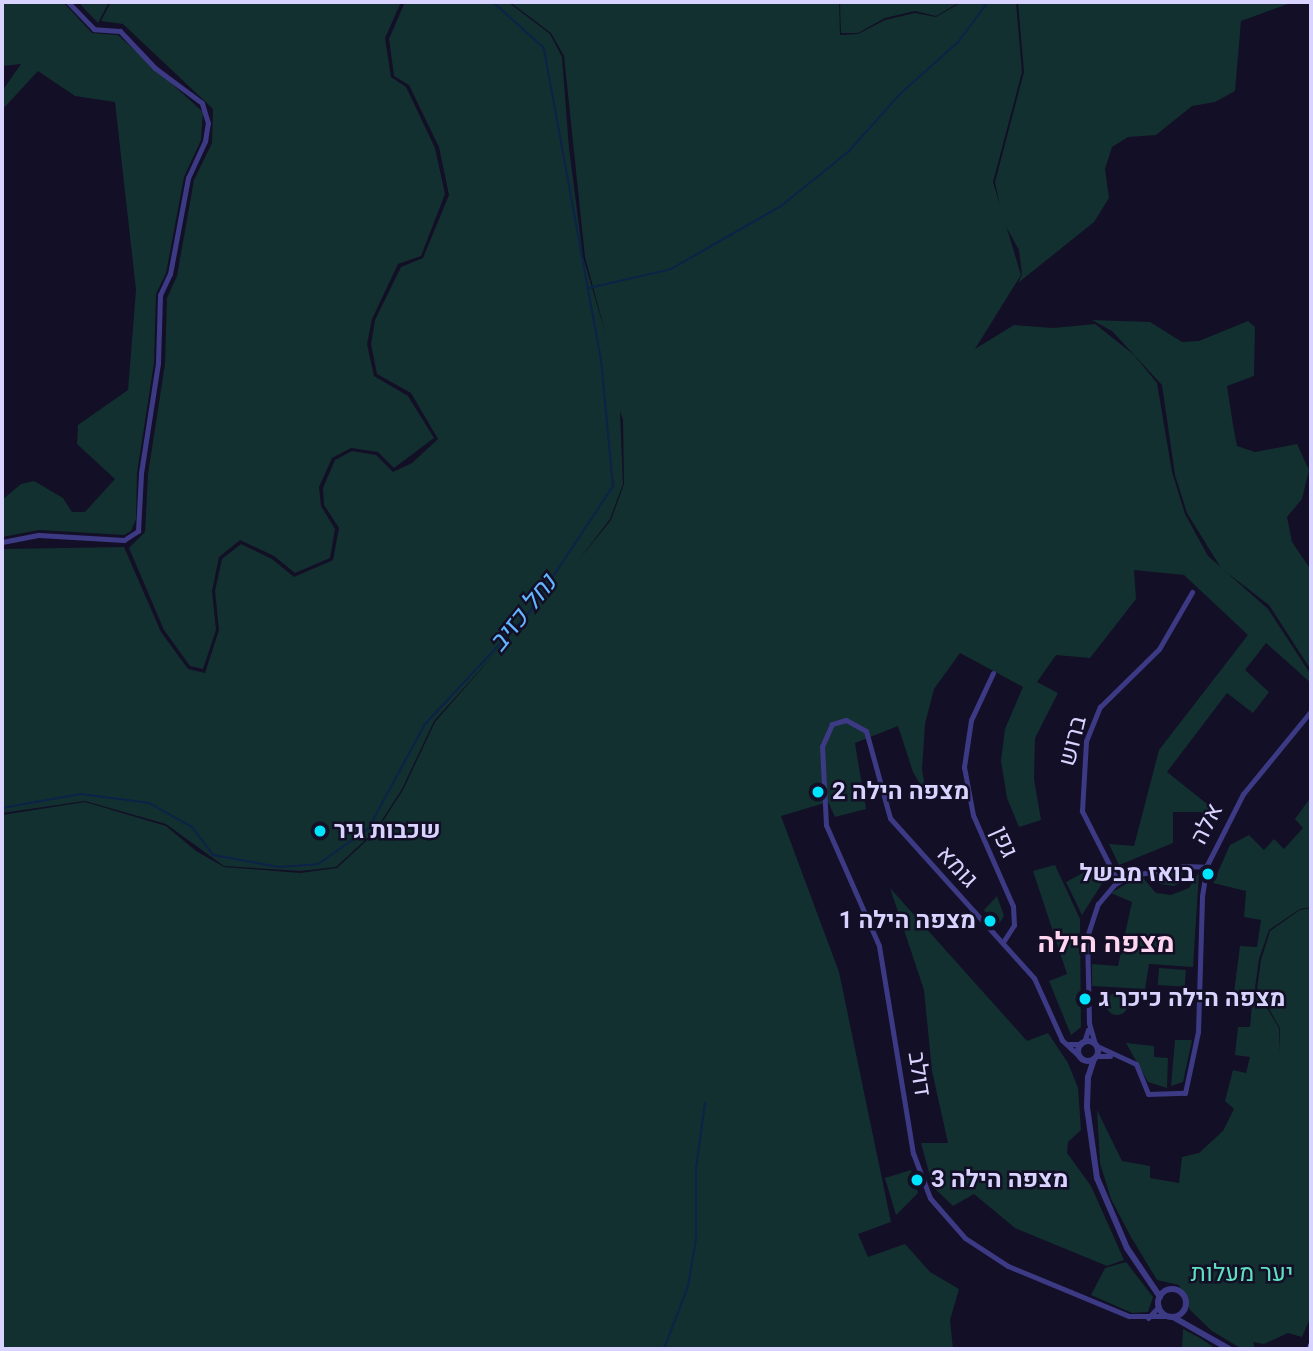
<!DOCTYPE html>
<html>
<head>
<meta charset="utf-8">
<style>
  body { margin:0 }
  #map { position:relative; width:1313px; height:1351px; overflow:hidden; background:#130f26; font-family:Roboto,Heebo,sans-serif }
  div>[style] { position:absolute }
  [style*='--x'] { left:calc(var(--x)*1px); top:calc(var(--y)*1px); width:calc(var(--w)*1px); rotate:calc(var(--a)*1deg) }
  .green>* { inset:0; background:#12302f; transform-origin:0 0 }
  .round { border-radius:50% }
  .stream>* { height:2px; margin:-1px; padding:0 1px; transform-origin:1px; border-radius:1px; background:#0c2248 }
  .minor>* { height:5px; margin:-2.5px; padding:0 2.5px; transform-origin:2.5px; border-radius:2.5px; background:#3d3a85 }
  .tertiary>* { height:6px; margin:-3px; padding:0 3px; transform-origin:3px; border-radius:3px; background:#3d3a85 }
  .tertiary>.ring { margin:-3px; padding:0; box-sizing:content-box; background:none; border:6px solid #3d3a85; border-radius:50% }
  .secondary>* { height:7px; margin:-3.5px; padding:0 3.5px; transform-origin:3.5px; border-radius:3.5px; background:#6f6bff }
  .dots>* { width:19px; height:19px; translate:-50% -50%; box-sizing:border-box; border:4px solid #130f26; border-radius:50% }
  span { translate:-50% -50%; white-space:nowrap; text-align:center; line-height:1.15; -webkit-text-stroke:5px #130f26; paint-order:stroke }
  .street-label { font-size:24px; color:#d9d4ff }
  .poi-label { font-size:24px; color:#d9d4ff; font-weight:700 }
  .left { translate:0 -50%; text-align:left }
  .right { translate:-100% -50%; text-align:right }
  .park-label { font-size:24px; color:#5fe0c0 }
  .water-label { font-size:26px; color:#62b6ff; font-style:italic }
  .quarter-label { font-size:28px; color:#ffd6f0; font-weight:700 }
  .frame { position:absolute; inset:0; border:4px solid #d9d4ff; pointer-events:none }
</style>
</head>
<body>
<div id="map">
  <div class="green">
    <div style="clip-path:polygon(2px 2px,63px 2px,92px 33px,118px 35px,203px 112px,201px 140px,184px 177px,166px 273px,156px 294px,154px 363px,137px 473px,136px 519px,131px 531px,124px 535px,39px 530px,2px 537px,2px 500px,21px 484px,34px 481px,63px 498px,72px 512px,85px 512px,115px 479px,77px 444px,78px 425px,128px 390px,136px 290px,115px 102px,75px 96px,38px 71px,2px 110px,2px 91px,21px 64px,2px 66px)"></div>
    <div style="clip-path:polygon(78px 2px,109px 2px,98px 23px)"></div>
    <div style="clip-path:polygon(111px 2px,401px 2px,385px 38px,391px 77px,406px 87px,435px 148px,445px 194px,421px 256px,398px 264px,372px 319px,367px 344px,374px 376px,408px 396px,434px 438px,394px 468px,378px 452px,351px 448px,332px 458px,319px 487px,321px 506px,335px 529px,330px 558px,295px 573px,274px 556px,240px 540px,219px 557px,212px 591px,216px 630px,203px 669px,190px 666px,164px 630px,129px 548px,145px 532px,148px 474px,165px 364px,167px 298px,177px 276px,194px 180px,212px 143px,213px 109px,123px 24px,101px 21px)"></div>
    <div style="clip-path:polygon(evenodd,405px 2px,508px 2px,550px 34px,562px 57px,569px 148px,583px 257px,606px 335px,585px 257px,564px 56px,551px 33px,510px 2px,839px 2px,840px 35px,858px 34px,885px 20px,915px 13px,936px 17px,962px 2px,1016px 2px,1022px 72px,993px 182px,1021px 275px,975px 349px,1014px 325px,1053px 328px,1095px 324px,1133px 354px,1157px 383px,1172px 472px,1185px 514px,1208px 556px,1268px 609px,1311px 675px,1311px 683px,1266px 643px,1245px 670px,1269px 692px,1253px 713px,1227px 693px,1167px 772px,1216px 811px,1209px 820px,1201px 812px,1173px 812px,1173px 843px,1119px 865px,1109px 844px,1134px 846px,1159px 750px,1248px 635px,1184px 575px,1134px 570px,1136px 599px,1090px 658px,1056px 655px,1037px 682px,1058px 693px,1035px 738px,1034px 779px,1041px 820px,1019px 827px,1007px 798px,1001px 761px,1005px 729px,1023px 687px,960px 653px,934px 689px,925px 724px,922px 770px,927px 797px,913px 772px,898px 726px,855px 743px,866px 809px,835px 817px,828px 802px,781px 816px,839px 972px,891px 1222px,858px 1234px,868px 1257px,905px 1244px,930px 1272px,959px 1289px,950px 1320px,953px 1349px,2px 1349px,2px 815px,85px 802px,166px 826px,196px 851px,224px 867px,300px 873px,337px 868px,376px 832px,403px 790px,435px 722px,497px 651px,434px 721px,402px 789px,375px 831px,336px 867px,300px 871px,224px 866px,166px 824px,85px 801px,2px 813px,2px 549px,124px 547px,161px 632px,188px 669px,205px 673px,219px 630px,215px 591px,222px 559px,241px 544px,272px 559px,294px 577px,333px 560px,339px 528px,324px 505px,323px 488px,335px 460px,352px 451px,376px 455px,393px 472px,412px 463px,438px 439px,411px 393px,377px 374px,371px 344px,375px 320px,401px 267px,423px 258px,449px 195px,439px 147px,409px 85px,394px 76px,389px 39px,405px 2px,620px 411px,623px 420px,624px 484px,611px 520px,578px 561px,610px 519px,623px 484px,620px 411px)"></div>
    <div style="clip-path:polygon(840px 2px,960px 2px,936px 16px,915px 11px,885px 18px,858px 33px,841px 33px)"></div>
    <div style="clip-path:polygon(1018px 2px,1293px 2px,1241px 21px,1235px 91px,1215px 102px,1192px 106px,1156px 135px,1128px 137px,1112px 147px,1105px 169px,1109px 198px,1094px 222px,1018px 283px,1022px 275px,1019px 250px,1003px 221px,995px 182px,1024px 72px)"></div>
    <div style="clip-path:polygon(1092px 320px,1150px 322px,1182px 342px,1199px 341px,1248px 321px,1255px 327px,1254px 376px,1227px 386px,1233px 425px,1237px 446px,1255px 452px,1297px 444px,1309px 470px,1302px 499px,1287px 517px,1292px 542px,1311px 570px,1311px 670px,1269px 605px,1221px 568px,1187px 513px,1175px 475px,1162px 385px,1112px 331px)"></div>
    <div style="clip-path:polygon(1311px 797px,1311px 907px,1300px 909px,1269px 930px,1259px 959px,1255px 988px,1279px 1028px,1279px 1053px,1280px 1028px,1257px 988px,1261px 960px,1270px 931px,1300px 910px,1311px 908px,1311px 1316px,1302px 1337px,1288px 1333px,1264px 1344px,1253px 1342px,1255px 1349px,1242px 1349px,1212px 1331px,1190px 1310px,1179px 1285px,1157px 1280px,1131px 1237px,1111px 1199px,1100px 1163px,1097px 1110px,1122px 1161px,1150px 1166px,1150px 1178px,1179px 1183px,1182px 1157px,1199px 1153px,1223px 1131px,1234px 1109px,1225px 1101px,1233px 1070px,1246px 1073px,1250px 1057px,1235px 1055px,1238px 1027px,1250px 1027px,1252px 1005px,1233px 1000px,1240px 946px,1257px 947px,1261px 920px,1244px 917px,1246px 891px,1213px 883px,1230px 845px,1249px 835px,1264px 850px,1274px 839px,1284px 849px,1303px 828px,1295px 819px)"></div>
    <div style="clip-path:polygon(1055px 865px,1080px 919px,1081px 1027px,1071px 1035px,1049px 981px,1067px 974px,1033px 871px)"></div>
    <div style="clip-path:polygon(1096px 866px,1103px 882px,1082px 915px,1066px 882px)"></div>
    <div style="clip-path:polygon(1183px 870px,1181px 882px,1174px 886px,1160px 884px,1153px 874px)"></div>
    <div style="clip-path:polygon(1199px 872px,1193px 967px,1149px 964px,1145px 989px,1092px 986px,1092px 964px,1118px 966px,1132px 902px,1111px 893px,1134px 879px,1143px 878px,1156px 893px,1171px 895px,1189px 888px)"></div>
    <div style="clip-path:polygon(890px 888px,1027px 1041px,1048px 1033px,1068px 1063px,1078px 1088px,1081px 1130px,1068px 1142px,1067px 1153px,1091px 1186px,1124px 1260px,1107px 1266px,1015px 1228px,974px 1194px,953px 1206px,933px 1187px,921px 1143px,948px 1143px,932px 1071px,924px 990px)"></div>
    <div style="clip-path:polygon(997px 896px,1004px 916px,997px 927px,984px 910px)"></div>
    <div style="left:1159px;top:968px;width:27px;height:17px;rotate:4deg"></div>
    <div class="round" style="left:1106px;top:993px;width:22px;height:22px"></div>
    <div style="clip-path:polygon(1175px 1040px,1192px 1040px,1183px 1082px,1171px 1086px)"></div>
    <div style="clip-path:polygon(1126px 1043px,1154px 1046px,1154px 1057px,1168px 1058px,1167px 1088px,1148px 1082px)"></div>
    <div style="clip-path:polygon(911px 1170px,918px 1193px,896px 1215px,885px 1178px)"></div>
    <div style="clip-path:polygon(1126px 1262px,1153px 1297px,1148px 1312px,1132px 1313px,1091px 1295px,1105px 1268px)"></div>
    <div style="clip-path:polygon(1183px 1329px,1200px 1338px,1216px 1349px,1182px 1349px)"></div>
  </div>
  <div class="stream">
    <div style="--x:589;--y:288;--w:84;--a:-13"></div>
    <div style="--x:671;--y:269;--w:127;--a:-29.8"></div>
    <div style="--x:781;--y:206;--w:86;--a:-38.9"></div>
    <div style="--x:848;--y:152;--w:76;--a:-48.2"></div>
    <div style="--x:899;--y:95;--w:79;--a:-41.9"></div>
    <div style="--x:958;--y:42;--w:50;--a:-53.1"></div>
    <div style="--x:2;--y:808;--w:80;--a:-10"></div>
    <div style="--x:81;--y:794;--w:69;--a:7.5"></div>
    <div style="--x:149;--y:803;--w:49;--a:29.2"></div>
    <div style="--x:192;--y:827;--w:35;--a:53"></div>
    <div style="--x:213;--y:855;--w:67;--a:10.3"></div>
    <div style="--x:279;--y:867;--w:39;--a:-4"></div>
    <div style="--x:318;--y:864;--w:61;--a:-35"></div>
    <div style="--x:368;--y:829;--w:119;--a:-61.5"></div>
    <div style="--x:425;--y:724;--w:151;--a:-46.9"></div>
    <div style="--x:528;--y:614;--w:154;--a:-56.4"></div>
    <div style="--x:613;--y:486;--w:127;--a:-95.4"></div>
    <div style="--x:601;--y:360;--w:317;--a:-100.4"></div>
    <div style="--x:544;--y:48;--w:69;--a:-138"></div>
    <div style="--x:664;--y:1349;--w:67;--a:-69.1"></div>
    <div style="--x:688;--y:1286;--w:48;--a:-80.3"></div>
    <div style="--x:696;--y:1239;--w:71;--a:-90"></div>
    <div style="--x:696;--y:1168;--w:66;--a:-82.1"></div>
  </div>
  <div class="minor">
    <div style="--x:2;--y:542;--w:38;--a:-11"></div>
    <div style="--x:39;--y:535;--w:85;--a:3.4"></div>
    <div style="--x:124;--y:540;--w:17;--a:-33"></div>
    <div style="--x:138;--y:531;--w:58;--a:-87"></div>
    <div style="--x:141;--y:473;--w:111;--a:-81.2"></div>
    <div style="--x:158;--y:363;--w:68;--a:-88.3"></div>
    <div style="--x:160;--y:295;--w:23;--a:-65"></div>
    <div style="--x:170;--y:274;--w:98;--a:-79.4"></div>
    <div style="--x:188;--y:178;--w:41;--a:-65.3"></div>
    <div style="--x:205;--y:141;--w:18;--a:-81"></div>
    <div style="--x:208;--y:123;--w:21;--a:-107"></div>
    <div style="--x:202;--y:103;--w:59;--a:-143.3"></div>
    <div style="--x:155;--y:68;--w:51;--a:-133.4"></div>
    <div style="--x:120;--y:31;--w:26;--a:-176"></div>
    <div style="--x:94;--y:29;--w:37;--a:-134"></div>
    <div style="--x:993;--y:673;--w:52;--a:115.1"></div>
    <div style="--x:971;--y:720;--w:48;--a:98.5"></div>
    <div style="--x:964;--y:767;--w:49;--a:79.4"></div>
    <div style="--x:973;--y:815;--w:99;--a:66.3"></div>
    <div style="--x:1013;--y:906;--w:19;--a:87"></div>
    <div style="--x:1014;--y:925;--w:20;--a:123"></div>
    <div style="--x:1118;--y:882;--w:80;--a:-116.9"></div>
    <div style="--x:1082;--y:811;--w:70;--a:-86.7"></div>
    <div style="--x:1086;--y:741;--w:37;--a:-68"></div>
    <div style="--x:1100;--y:707;--w:83;--a:-44.5"></div>
    <div style="--x:1159;--y:649;--w:66;--a:-59.9"></div>
    <div style="--x:1084;--y:1042;--w:13;--a:-72"></div>
    <div style="--x:1068;--y:1044;--w:13;--a:0"></div>
    <div style="--x:1095;--y:1044;--w:22;--a:-106"></div>
    <div style="--x:1089;--y:1023;--w:86;--a:-91.3"></div>
    <div style="--x:1087;--y:937;--w:35;--a:-72"></div>
    <div style="--x:1098;--y:904;--w:26;--a:-50"></div>
    <div style="--x:1115;--y:884;--w:16;--a:-30"></div>
    <div style="--x:1129;--y:876;--w:55;--a:-10.5"></div>
    <div style="--x:1183;--y:866;--w:23;--a:2"></div>
    <div style="--x:1097;--y:1046;--w:43;--a:24.8"></div>
    <div style="--x:1136;--y:1064;--w:32;--a:68"></div>
    <div style="--x:1148;--y:1094;--w:37;--a:-2"></div>
    <div style="--x:1185;--y:1093;--w:62;--a:-78"></div>
    <div style="--x:1198;--y:1032;--w:136;--a:-88.3"></div>
    <div style="--x:1202;--y:896;--w:31;--a:-81"></div>
    <div style="--x:1207;--y:865;--w:80;--a:-63.1"></div>
    <div style="--x:1243;--y:794;--w:106;--a:-50.7"></div>
    <div style="--x:1096;--y:1056;--w:14;--a:0"></div>
    <div style="--x:1080;--y:1057;--w:25;--a:-137"></div>
    <div style="--x:1062;--y:1040;--w:68;--a:-114.3"></div>
    <div style="--x:1034;--y:978;--w:215;--a:-132"></div>
    <div style="--x:890;--y:818;--w:90;--a:-105.4"></div>
    <div style="--x:866;--y:731;--w:23;--a:-151"></div>
    <div style="--x:846;--y:720;--w:15;--a:164"></div>
    <div style="--x:832;--y:724;--w:24;--a:114"></div>
    <div style="--x:822;--y:746;--w:79;--a:87.1"></div>
    <div style="--x:826;--y:825;--w:132;--a:66.3"></div>
    <div style="--x:879;--y:946;--w:210;--a:80.7"></div>
    <div style="--x:913;--y:1153;--w:48;--a:69.3"></div>
    <div style="--x:930;--y:1198;--w:53;--a:48.8"></div>
    <div style="--x:965;--y:1238;--w:51;--a:33.1"></div>
    <div style="--x:1008;--y:1266;--w:131;--a:22.5"></div>
    <div style="--x:1129;--y:1316;--w:39;--a:0"></div>
    <div style="--x:1148;--y:1318;--w:16;--a:-47"></div>
  </div>
  <div class="tertiary">
    <div class="ring" style="left:1078px;top:1041px;width:14px;height:14px"></div>
    <div style="--x:1094;--y:1059;--w:19;--a:108"></div>
    <div style="--x:1088;--y:1077;--w:30;--a:92"></div>
    <div style="--x:1087;--y:1107;--w:72;--a:82"></div>
    <div style="--x:1097;--y:1178;--w:76;--a:66.8"></div>
    <div style="--x:1127;--y:1248;--w:59;--a:56"></div>
    <div class="ring" style="left:1158px;top:1289px;width:22px;height:22px"></div>
    <div style="--x:1173;--y:1317;--w:64;--a:29.7"></div>
  </div>
  <div class="secondary">
    <div style="--x:1310;--y:1349;--w:4;--a:-76"></div>
  </div>
  <div class="dots">
    <div style="left:818px;top:792px;background:#00e5ff"></div>
    <div style="left:320px;top:831px;background:#00e5ff"></div>
    <div style="left:1208px;top:874px;background:#00e5ff"></div>
    <div style="left:990px;top:921px;background:#00e5ff"></div>
    <div style="left:1085px;top:999px;background:#00e5ff"></div>
    <div style="left:917px;top:1180px;background:#00e5ff"></div>
  </div>
  <div class="street-label">
    <span style="left:1073px;top:741px;rotate:-76deg">ברוש</span>
    <span style="left:1207px;top:824px;rotate:-63deg">אלה</span>
    <span style="left:1004px;top:842px;rotate:66deg">גפן</span>
    <span style="left:957px;top:867px;rotate:47deg">גומא</span>
    <span style="left:919px;top:1074px;rotate:81deg">דולב</span>
  </div>
  <div class="poi-label">
    <span class="left" style="left:832px;top:792px">מצפה הילה 2</span>
    <span class="left" style="left:334px;top:831px">שכבות גיר</span>
    <span class="right" style="left:1194px;top:874px">בואז מבשל</span>
    <span class="right" style="left:976px;top:921px">מצפה הילה 1</span>
    <span class="left" style="left:1099px;top:999px">מצפה הילה כיכר ג</span>
    <span class="left" style="left:931px;top:1180px">מצפה הילה 3</span>
  </div>
  <div class="park-label">
    <span style="left:1242px;top:1274px">יער מעלות</span>
  </div>
  <div class="water-label">
    <span style="left:523px;top:613px;rotate:-51deg">נחל כזיב</span>
  </div>
  <div class="quarter-label">
    <span style="left:1106px;top:943px">מצפה הילה</span>
  </div>
  <div class="frame"></div>
</div>
</body>
</html>
